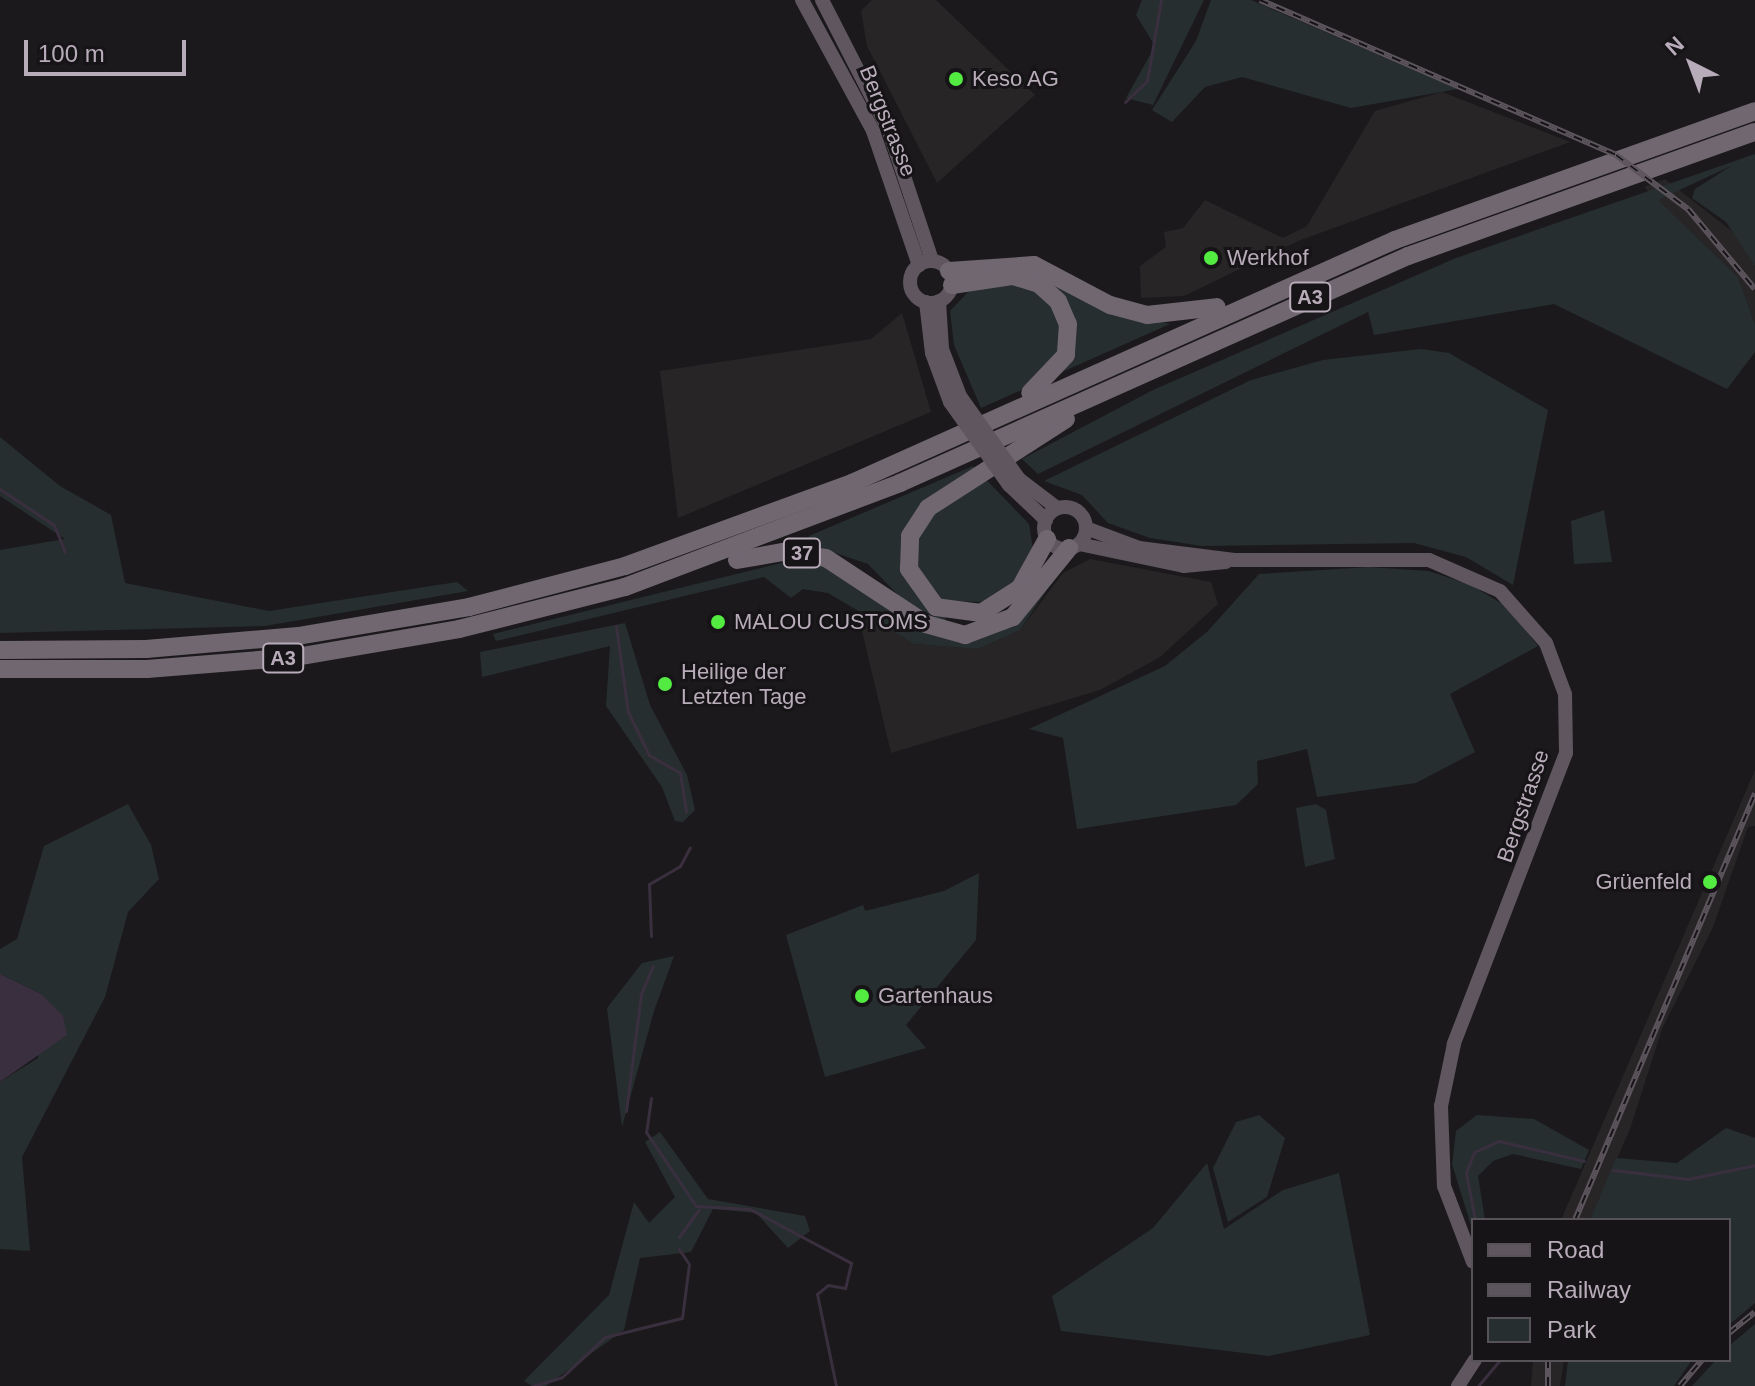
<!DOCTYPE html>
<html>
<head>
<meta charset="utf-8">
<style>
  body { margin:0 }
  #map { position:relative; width:1755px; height:1386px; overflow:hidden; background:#1b191b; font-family:Helvetica,sans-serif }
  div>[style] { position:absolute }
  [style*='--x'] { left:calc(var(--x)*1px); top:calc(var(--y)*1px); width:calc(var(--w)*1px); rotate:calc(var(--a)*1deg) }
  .built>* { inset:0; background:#282527 }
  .green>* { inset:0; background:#272e30 }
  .water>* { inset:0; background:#3a2f3f }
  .stream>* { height:3px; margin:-1.5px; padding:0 1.5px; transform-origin:1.5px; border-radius:1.5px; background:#3a2f3f }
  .major>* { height:14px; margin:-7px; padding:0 7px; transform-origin:7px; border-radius:7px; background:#5f565f }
  .major>.ring { margin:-7px; padding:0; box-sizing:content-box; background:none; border:14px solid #5f565f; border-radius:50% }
  .highway>* { height:18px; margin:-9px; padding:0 9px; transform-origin:9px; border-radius:9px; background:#716771 }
  .rail>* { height:6px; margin-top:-3px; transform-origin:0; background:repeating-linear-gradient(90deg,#161416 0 9px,#5d555d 0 18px); box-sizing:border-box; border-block:2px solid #5d555d }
  .major-bridge>* { height:14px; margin:-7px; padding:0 7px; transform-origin:7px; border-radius:7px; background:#5f565f }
  .dots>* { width:22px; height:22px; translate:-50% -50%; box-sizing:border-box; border:4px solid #161416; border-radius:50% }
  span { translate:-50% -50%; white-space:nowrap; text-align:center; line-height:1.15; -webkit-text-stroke:6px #161416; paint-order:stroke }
  .shield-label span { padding:2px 6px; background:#161416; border:2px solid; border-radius:6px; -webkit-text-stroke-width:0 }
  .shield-label { font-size:20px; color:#b9acba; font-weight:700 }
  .poi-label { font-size:22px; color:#b9acba }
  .left { translate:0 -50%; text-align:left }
  .right { translate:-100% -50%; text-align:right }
  .street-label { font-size:22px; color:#b9acba }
  .legend { position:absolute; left:1471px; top:1218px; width:260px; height:144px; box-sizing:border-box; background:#161416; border:2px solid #575158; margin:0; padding:10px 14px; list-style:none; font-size:24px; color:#b9acba }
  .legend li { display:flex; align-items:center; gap:16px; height:40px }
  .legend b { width:40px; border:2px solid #575158 }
  .north { position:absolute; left:1651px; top:24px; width:80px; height:80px; -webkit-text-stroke:6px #161416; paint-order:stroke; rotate:318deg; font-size:22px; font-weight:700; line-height:32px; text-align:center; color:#b9acba }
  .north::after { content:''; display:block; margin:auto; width:28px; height:36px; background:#b9acba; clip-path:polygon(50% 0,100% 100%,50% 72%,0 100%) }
  .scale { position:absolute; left:24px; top:40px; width:162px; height:36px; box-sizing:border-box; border:4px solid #b9acba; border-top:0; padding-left:10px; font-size:24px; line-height:28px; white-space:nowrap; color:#b9acba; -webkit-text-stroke:6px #161416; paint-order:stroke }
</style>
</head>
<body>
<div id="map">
  <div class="built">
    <div style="clip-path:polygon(872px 0,936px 0,1035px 95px,937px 183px,867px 46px,861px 11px)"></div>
    <div style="clip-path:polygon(1442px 92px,1570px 142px,1298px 241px,1184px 296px,1141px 298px,1140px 266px,1166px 247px,1164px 232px,1183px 228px,1205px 200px,1283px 238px,1307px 226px,1375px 111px)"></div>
    <div style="clip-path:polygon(1665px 179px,1742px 239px,1755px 266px,1755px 324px,1738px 277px,1644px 187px)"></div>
    <div style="clip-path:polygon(902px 313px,931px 412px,678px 518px,660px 371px,871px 339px)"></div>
    <div style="clip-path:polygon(1090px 559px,1211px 582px,1218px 604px,1160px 657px,1100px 690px,891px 753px,857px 610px,914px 644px,978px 649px,1020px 630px,1063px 573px)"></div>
    <div style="clip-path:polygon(1755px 770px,1755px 826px,1748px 827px,1713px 927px,1662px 1029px,1630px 1129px,1590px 1220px,1561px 1220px)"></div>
    <div style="clip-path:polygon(1533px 1360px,1564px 1360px,1560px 1386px,1531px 1386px)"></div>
  </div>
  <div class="green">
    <div style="clip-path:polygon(1142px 0,1204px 0,1153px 105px,1126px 98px,1155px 46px,1136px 15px)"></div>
    <div style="clip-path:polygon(1211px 0,1251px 0,1458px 89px,1351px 108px,1242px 77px,1205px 87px,1172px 122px,1152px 110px,1196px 41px)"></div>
    <div style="clip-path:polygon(1755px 154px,1755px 266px,1726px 222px,1692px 198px,1695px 189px,1731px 166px,1658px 200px,1738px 277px,1755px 324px,1755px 352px,1727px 389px,1554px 304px,1374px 335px,1368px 312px,1038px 474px,1022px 459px,1153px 390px,1456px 258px)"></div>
    <div style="clip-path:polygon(1022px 268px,1151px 320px,1170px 324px,981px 408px,954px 345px,950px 311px,968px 292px)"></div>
    <div style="clip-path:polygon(1421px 349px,1449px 353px,1548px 410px,1513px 585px,1466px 557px,1414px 543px,1202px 546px,1150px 538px,1108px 523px,1082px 495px,1044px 481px,1251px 380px,1323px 360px)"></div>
    <div style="clip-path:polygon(0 437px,60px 486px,111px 515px,125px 583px,269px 611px,457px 582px,468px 591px,265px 626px,0 633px,0 550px,65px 539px,0 496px)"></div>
    <div style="clip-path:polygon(973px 466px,1029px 524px,1033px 549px,1016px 580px,988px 602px,947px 601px,945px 623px,903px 600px,868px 564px,809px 544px,809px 536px)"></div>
    <div style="clip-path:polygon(1604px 510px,1612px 562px,1574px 564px,1571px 521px)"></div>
    <div style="clip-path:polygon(789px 561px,822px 563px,909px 622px,980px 639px,1024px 617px,1060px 570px,1020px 630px,978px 649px,914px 644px,828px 593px,803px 589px,791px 598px,764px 577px,496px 641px,493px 634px)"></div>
    <div style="clip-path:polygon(1369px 567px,1428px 571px,1469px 584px,1506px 606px,1538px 646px,1450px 694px,1475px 752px,1416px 783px,1317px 797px,1307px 749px,1257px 761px,1258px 784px,1236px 805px,1077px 829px,1063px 738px,1029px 729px,1165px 666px,1208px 631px,1259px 574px)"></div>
    <div style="clip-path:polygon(625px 623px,650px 705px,687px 775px,695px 810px,683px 822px,675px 821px,662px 787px,606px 706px,610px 646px,482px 677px,480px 652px)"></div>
    <div style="clip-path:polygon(128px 804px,151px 845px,159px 879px,128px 912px,105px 997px,22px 1157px,30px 1251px,0 1249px,0 1082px,38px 1058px,41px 994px,0 974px,0 949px,17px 939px,44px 846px)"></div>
    <div style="clip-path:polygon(1316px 804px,1326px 810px,1335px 859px,1305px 867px,1296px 808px)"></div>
    <div style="clip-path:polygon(979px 873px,976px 940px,906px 1025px,926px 1048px,825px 1077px,786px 935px,863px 905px,865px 911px,944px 891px)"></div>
    <div style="clip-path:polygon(674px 956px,654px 1011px,622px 1127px,607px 1008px,642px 963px)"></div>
    <div style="clip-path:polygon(1259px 1115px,1285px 1138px,1267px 1197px,1228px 1222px,1213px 1168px,1236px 1122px)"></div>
    <div style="clip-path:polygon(1477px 1115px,1534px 1119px,1589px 1150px,1581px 1169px,1513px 1154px,1493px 1161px,1478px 1176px,1485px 1220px,1473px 1220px,1473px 1232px,1452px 1164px,1456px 1131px)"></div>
    <div style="clip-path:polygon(1726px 1128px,1755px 1138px,1755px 1303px,1729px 1325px,1729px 1220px,1590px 1220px,1616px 1158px,1677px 1163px)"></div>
    <div style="clip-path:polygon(660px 1132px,708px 1199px,805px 1216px,810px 1231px,788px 1248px,756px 1213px,713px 1209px,691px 1252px,640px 1258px,624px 1330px,546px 1386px,532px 1386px,524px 1381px,609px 1295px,634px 1202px,649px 1223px,675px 1197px,645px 1142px)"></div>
    <div style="clip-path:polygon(1207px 1163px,1224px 1229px,1283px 1190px,1339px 1173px,1370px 1335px,1269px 1356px,1061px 1331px,1052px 1296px,1153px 1228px)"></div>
    <div style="clip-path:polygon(1755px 1324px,1755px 1386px,1692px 1386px,1716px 1360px,1729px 1360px,1729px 1346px)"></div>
    <div style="clip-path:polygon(1568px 1360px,1692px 1360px,1674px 1386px,1565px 1386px)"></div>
  </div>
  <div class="water">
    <div style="clip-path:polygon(0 974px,41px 994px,63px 1016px,67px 1035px,0 1082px)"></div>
  </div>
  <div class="stream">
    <div style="--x:1125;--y:102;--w:30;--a:-44"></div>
    <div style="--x:1147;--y:81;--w:82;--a:-80.2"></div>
    <div style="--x:0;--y:489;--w:65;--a:33.7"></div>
    <div style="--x:54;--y:525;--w:29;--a:68"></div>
    <div style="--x:616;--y:626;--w:87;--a:82.1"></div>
    <div style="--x:628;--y:712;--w:48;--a:64"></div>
    <div style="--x:649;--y:755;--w:36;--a:30"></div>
    <div style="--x:680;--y:773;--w:39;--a:81"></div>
    <div style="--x:651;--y:936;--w:52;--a:-92.2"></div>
    <div style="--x:649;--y:884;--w:36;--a:-30"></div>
    <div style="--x:680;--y:866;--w:21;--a:-62"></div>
    <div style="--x:651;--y:1098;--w:34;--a:98"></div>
    <div style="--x:646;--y:1132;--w:89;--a:56"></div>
    <div style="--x:696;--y:1206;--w:54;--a:3.2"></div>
    <div style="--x:750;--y:1209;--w:115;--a:28.1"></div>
    <div style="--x:851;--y:1263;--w:26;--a:103"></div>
    <div style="--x:845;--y:1288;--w:17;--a:-170"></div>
    <div style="--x:828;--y:1285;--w:14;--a:141"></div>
    <div style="--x:817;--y:1294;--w:94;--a:78.3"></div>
    <div style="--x:626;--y:1111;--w:118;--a:-82.7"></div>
    <div style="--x:641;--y:994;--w:30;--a:-67"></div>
    <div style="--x:1613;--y:1170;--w:76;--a:6.8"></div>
    <div style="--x:1688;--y:1179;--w:68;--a:-11.8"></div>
    <div style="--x:1475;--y:1220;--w:48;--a:-100.8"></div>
    <div style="--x:1466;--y:1173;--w:22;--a:-69"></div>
    <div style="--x:1474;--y:1152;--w:27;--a:-24"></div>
    <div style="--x:1499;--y:1141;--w:87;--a:13.2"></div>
    <div style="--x:679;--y:1237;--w:34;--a:-54"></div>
    <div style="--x:533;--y:1386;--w:30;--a:-17"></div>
    <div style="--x:562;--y:1377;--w:59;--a:-42.9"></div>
    <div style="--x:605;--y:1337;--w:79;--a:-13.9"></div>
    <div style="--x:682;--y:1318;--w:54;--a:-82.6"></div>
    <div style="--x:689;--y:1264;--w:18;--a:-124"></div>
    <div style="--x:1478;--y:1386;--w:34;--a:-50"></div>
  </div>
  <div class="major">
    <div style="--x:802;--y:0;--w:149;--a:61.5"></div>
    <div style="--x:873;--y:131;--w:142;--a:71.1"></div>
    <div style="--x:822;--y:0;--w:147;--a:62.9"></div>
    <div style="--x:889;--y:131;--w:136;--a:71.6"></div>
    <div class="ring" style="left:910px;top:261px;width:28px;height:28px"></div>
    <div style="--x:939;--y:301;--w:48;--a:86.4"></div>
    <div style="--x:942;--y:349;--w:50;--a:69"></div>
    <div style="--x:926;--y:302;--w:51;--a:83.3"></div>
    <div style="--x:932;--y:353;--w:52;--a:69.8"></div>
    <div style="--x:1019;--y:479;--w:48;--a:37.3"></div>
    <div style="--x:1009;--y:485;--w:51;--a:43.4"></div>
    <div class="ring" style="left:1044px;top:507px;width:28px;height:28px"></div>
    <div style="--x:1086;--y:528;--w:57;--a:20.7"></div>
    <div style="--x:1139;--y:548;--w:96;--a:7.2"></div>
    <div style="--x:1234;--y:560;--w:195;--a:0"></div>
    <div style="--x:1429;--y:560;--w:77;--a:23.6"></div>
    <div style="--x:1500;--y:591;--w:69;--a:48.5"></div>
    <div style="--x:1546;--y:643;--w:54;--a:69.6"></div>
    <div style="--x:1565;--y:694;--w:59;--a:89"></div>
    <div style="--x:1566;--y:753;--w:312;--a:111.1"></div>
    <div style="--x:1454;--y:1044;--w:63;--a:101.8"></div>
    <div style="--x:1441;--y:1106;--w:80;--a:87.9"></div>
    <div style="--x:1444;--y:1186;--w:81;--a:69.1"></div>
    <div style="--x:1079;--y:544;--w:107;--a:11.8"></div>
    <div style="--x:1184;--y:566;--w:42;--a:-5.4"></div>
    <div style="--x:1458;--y:1386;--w:31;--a:-57"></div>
  </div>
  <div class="highway">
    <div style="--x:949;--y:271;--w:85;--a:-4"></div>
    <div style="--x:1034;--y:265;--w:86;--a:27.8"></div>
    <div style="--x:1110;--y:305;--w:38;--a:15"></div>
    <div style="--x:1147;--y:315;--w:70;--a:-6.5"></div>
    <div style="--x:952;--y:285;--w:62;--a:-8.4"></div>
    <div style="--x:1013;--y:276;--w:27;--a:17"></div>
    <div style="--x:1039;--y:284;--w:25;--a:42"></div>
    <div style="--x:1058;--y:301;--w:25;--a:67"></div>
    <div style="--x:1068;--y:324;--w:31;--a:94"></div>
    <div style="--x:1066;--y:355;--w:52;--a:133.5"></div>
    <div style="--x:1047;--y:539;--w:56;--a:118.9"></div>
    <div style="--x:1020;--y:588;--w:46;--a:147.3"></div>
    <div style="--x:981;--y:613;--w:45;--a:-172.4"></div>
    <div style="--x:936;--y:607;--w:47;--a:-125.4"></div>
    <div style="--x:909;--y:569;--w:33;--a:-88"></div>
    <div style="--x:910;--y:536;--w:33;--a:-57"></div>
    <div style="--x:928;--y:508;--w:164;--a:-32.8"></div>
    <div style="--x:737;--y:560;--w:47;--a:-9.9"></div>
    <div style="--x:783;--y:552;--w:43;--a:7.9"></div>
    <div style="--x:826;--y:558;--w:120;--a:33.4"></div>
    <div style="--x:926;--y:624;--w:41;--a:15.8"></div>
    <div style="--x:965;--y:635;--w:51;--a:-20.6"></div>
    <div style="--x:1013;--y:617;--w:89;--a:-50.9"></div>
    <div style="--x:0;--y:650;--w:146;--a:-0.4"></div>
    <div style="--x:146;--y:649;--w:153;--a:-4.9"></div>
    <div style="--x:298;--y:636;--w:173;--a:-9.6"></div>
    <div style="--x:469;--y:607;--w:161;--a:-14.7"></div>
    <div style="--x:625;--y:566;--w:242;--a:-20.1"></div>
    <div style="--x:852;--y:483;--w:595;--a:-24.11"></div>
    <div style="--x:1395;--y:240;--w:382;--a:-19.7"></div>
    <div style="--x:0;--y:669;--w:147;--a:0"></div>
    <div style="--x:147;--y:669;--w:149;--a:-4.6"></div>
    <div style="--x:296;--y:657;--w:165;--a:-9.7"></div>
    <div style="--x:459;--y:629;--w:171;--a:-14.2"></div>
    <div style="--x:625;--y:587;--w:294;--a:-20.7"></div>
    <div style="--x:900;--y:483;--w:556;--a:-24.08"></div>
    <div style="--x:1408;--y:256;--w:368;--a:-19.7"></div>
  </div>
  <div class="rail">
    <div style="--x:1260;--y:0;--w:388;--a:23.5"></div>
    <div style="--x:1616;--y:155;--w:90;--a:36.9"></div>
    <div style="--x:1688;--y:209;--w:104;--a:50.1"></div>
    <div style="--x:1575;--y:1220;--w:463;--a:-67.1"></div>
    <div style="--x:1729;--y:1333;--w:33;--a:-39"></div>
    <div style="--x:1548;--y:1386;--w:26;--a:-90"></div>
    <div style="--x:1680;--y:1386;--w:34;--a:-50"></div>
  </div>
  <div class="major-bridge">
    <div style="--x:960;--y:396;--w:102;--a:54.6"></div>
    <div style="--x:950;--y:402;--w:102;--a:54.6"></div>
  </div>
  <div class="dots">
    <div style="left:956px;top:79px;background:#53ea42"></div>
    <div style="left:1211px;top:258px;background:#53ea42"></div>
    <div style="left:718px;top:622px;background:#53ea42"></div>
    <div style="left:665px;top:684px;background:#53ea42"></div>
    <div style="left:1710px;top:882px;background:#53ea42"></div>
    <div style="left:862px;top:996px;background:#53ea42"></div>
  </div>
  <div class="shield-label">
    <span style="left:1310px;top:297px">A3</span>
    <span style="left:802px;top:553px">37</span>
    <span style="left:283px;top:658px">A3</span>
  </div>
  <div class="poi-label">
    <span class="left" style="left:972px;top:79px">Keso AG</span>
    <span class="left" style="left:1227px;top:258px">Werkhof</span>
    <span class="left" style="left:734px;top:622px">MALOU CUSTOMS</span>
    <span class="left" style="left:681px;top:684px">Heilige der<br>Letzten Tage</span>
    <span class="right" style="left:1692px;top:882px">Grüenfeld</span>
    <span class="left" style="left:878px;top:996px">Gartenhaus</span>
  </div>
  <div class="street-label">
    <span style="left:888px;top:121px;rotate:68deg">Bergstrasse</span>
    <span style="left:1523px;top:806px;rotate:-71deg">Bergstrasse</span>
  </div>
  <ul class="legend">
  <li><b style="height:10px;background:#5f565f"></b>Road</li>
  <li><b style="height:10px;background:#5d555d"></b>Railway</li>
  <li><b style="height:22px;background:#272e30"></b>Park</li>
  </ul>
  <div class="north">N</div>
  <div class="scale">100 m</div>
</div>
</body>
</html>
